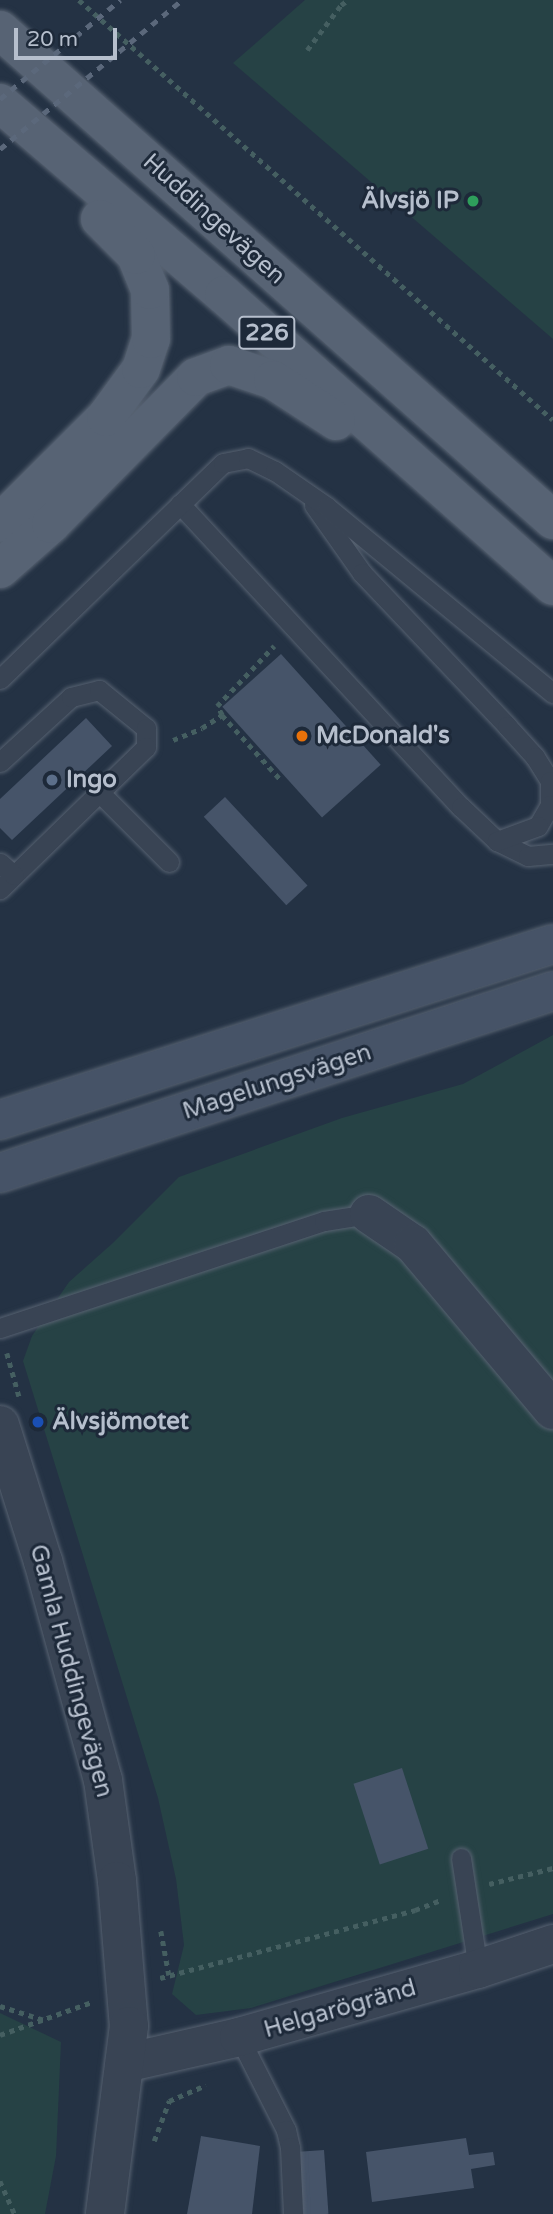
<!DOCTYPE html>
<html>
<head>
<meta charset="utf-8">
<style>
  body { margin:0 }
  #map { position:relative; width:553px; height:2214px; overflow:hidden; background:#243244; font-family:"Varela Round",sans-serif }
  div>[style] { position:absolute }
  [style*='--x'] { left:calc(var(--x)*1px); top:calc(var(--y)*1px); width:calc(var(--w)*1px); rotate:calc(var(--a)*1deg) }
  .green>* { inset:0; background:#264245 }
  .building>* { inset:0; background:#465469; transform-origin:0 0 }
  .path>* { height:4.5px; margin-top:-2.25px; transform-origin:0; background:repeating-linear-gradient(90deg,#455f61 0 5px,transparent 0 10px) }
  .roads { filter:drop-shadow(0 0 2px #576271) drop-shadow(0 0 2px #576271) }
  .service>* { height:19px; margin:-9.5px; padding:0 9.5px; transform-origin:9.5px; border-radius:9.5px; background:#394454 }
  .minor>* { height:38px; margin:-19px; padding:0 19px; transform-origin:19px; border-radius:19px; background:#394454 }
  .tertiary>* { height:38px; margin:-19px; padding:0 19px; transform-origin:19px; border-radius:19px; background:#394454 }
  .secondary>* { height:38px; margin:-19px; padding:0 19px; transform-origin:19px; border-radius:19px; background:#465367 }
  .primary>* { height:38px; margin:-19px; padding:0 19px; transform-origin:19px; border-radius:19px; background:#576374 }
  .rail>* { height:5px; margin-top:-2.5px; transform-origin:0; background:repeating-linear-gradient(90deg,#5b687b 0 7px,transparent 0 14px) }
  .dots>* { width:19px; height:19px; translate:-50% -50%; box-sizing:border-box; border:4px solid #1d2939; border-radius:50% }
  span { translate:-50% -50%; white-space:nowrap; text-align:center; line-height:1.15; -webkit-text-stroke:6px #1d2939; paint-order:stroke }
  .shield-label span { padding:2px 5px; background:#1d2939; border:2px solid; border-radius:5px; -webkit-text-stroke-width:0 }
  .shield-label { font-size:23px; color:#b6bfcd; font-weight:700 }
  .poi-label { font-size:24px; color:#b6bfcd; font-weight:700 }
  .right { translate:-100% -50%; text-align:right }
  .left { translate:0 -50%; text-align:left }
  .street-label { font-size:24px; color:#b6bfcd }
  .scale { position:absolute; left:14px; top:28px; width:103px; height:32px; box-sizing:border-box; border:4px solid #b6bfcd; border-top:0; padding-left:9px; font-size:21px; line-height:24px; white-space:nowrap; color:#b6bfcd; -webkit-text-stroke:5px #1d2939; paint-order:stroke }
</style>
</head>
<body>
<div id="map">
  <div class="green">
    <div style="clip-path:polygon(305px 0,553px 0,553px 339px,233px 63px)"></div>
    <div style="clip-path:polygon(553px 1035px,553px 1914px,251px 2008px,196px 2015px,172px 1994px,184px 1945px,176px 1879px,158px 1798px,23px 1361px,32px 1336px,69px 1282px,114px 1242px,179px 1177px,342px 1118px,463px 1084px)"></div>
    <div style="clip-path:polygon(0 2013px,61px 2042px,56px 2156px,45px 2214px,0 2214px)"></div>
  </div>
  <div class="building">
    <div style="left:281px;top:654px;width:149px;height:79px;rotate:48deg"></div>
    <div style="clip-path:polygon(86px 718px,112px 746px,12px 840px,0 828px,0 799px)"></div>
    <div style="left:225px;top:797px;width:121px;height:29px;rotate:47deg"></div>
    <div style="left:402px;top:1768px;width:85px;height:51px;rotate:72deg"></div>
    <div style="clip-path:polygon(201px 2136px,260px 2146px,252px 2214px,187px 2214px)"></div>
    <div style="clip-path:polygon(466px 2138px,469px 2155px,493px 2152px,495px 2165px,471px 2169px,474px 2188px,372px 2202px,366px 2152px)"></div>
    <div style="left:324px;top:2150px;width:64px;height:25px;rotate:86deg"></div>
  </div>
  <div class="path">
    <div style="--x:79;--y:0;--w:633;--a:41.54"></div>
    <div style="--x:307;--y:50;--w:56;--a:-52.9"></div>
    <div style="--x:341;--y:5;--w:9;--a:-36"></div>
    <div style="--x:222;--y:715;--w:10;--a:-119"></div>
    <div style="--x:217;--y:706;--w:83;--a:-46.5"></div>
    <div style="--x:173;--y:740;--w:31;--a:-22"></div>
    <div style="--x:202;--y:728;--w:24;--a:-33"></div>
    <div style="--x:222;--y:715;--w:88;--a:47.8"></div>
    <div style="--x:7;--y:1353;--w:45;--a:74.4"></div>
    <div style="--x:489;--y:1884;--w:66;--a:-14"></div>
    <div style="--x:161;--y:1931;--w:45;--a:79.7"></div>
    <div style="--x:160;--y:1978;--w:264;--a:-14.9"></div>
    <div style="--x:415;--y:1910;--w:28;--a:-21"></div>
    <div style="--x:0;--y:2006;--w:46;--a:17.7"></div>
    <div style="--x:0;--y:2035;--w:98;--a:-19.7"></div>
    <div style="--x:154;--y:2141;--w:43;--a:-69.4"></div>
    <div style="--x:169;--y:2101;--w:40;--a:-23.4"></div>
    <div style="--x:0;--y:2181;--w:36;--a:66"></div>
  </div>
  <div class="roads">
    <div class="service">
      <div style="--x:180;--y:504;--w:413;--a:47.2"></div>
      <div style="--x:461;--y:807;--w:50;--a:43.4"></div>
      <div style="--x:497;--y:841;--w:34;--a:26"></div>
      <div style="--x:528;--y:856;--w:25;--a:-5"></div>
      <div style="--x:314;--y:505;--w:83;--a:54.8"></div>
      <div style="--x:362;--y:573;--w:211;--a:46.5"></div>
      <div style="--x:507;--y:726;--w:42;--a:47.9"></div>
      <div style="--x:535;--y:757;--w:28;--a:58"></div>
      <div style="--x:550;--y:781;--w:24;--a:90"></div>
      <div style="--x:550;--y:805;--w:24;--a:120"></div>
      <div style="--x:538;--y:826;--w:44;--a:159.9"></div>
      <div style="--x:0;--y:679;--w:310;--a:-44.1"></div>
      <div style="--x:223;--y:463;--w:25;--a:-11"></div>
      <div style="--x:248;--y:458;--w:30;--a:26"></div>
      <div style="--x:275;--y:471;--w:63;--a:34.7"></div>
      <div style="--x:327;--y:507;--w:293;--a:39.5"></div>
      <div style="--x:0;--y:762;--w:96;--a:-42.5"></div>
      <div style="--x:71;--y:697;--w:29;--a:-14"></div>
      <div style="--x:99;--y:690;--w:60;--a:39"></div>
      <div style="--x:146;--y:728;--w:19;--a:90"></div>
      <div style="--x:146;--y:747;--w:204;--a:135.8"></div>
      <div style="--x:99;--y:792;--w:99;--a:45"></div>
      <div style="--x:0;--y:863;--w:18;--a:41"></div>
      <div style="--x:0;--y:1328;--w:341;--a:-18.3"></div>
      <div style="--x:324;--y:1221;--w:46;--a:-8.8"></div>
      <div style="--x:461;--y:1858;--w:112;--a:81.3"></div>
      <div style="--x:239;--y:2037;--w:104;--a:63.2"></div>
      <div style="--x:286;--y:2130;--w:17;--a:77"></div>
      <div style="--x:290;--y:2147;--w:67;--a:87.4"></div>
    </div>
    <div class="minor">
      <div style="--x:369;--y:1214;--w:53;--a:34.3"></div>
      <div style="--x:413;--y:1244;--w:217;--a:49.9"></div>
      <div style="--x:125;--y:2063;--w:117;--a:-12.8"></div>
      <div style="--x:239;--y:2037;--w:248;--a:-15.9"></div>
      <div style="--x:478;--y:1969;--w:79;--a:-18.4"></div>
    </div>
    <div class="tertiary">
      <div style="--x:0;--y:1425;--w:143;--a:72.5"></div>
      <div style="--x:43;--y:1561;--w:227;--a:74.7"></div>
      <div style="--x:103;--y:1780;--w:102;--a:82.1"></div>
      <div style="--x:117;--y:1881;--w:145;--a:85.3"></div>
      <div style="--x:129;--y:2026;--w:190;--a:97.3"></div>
    </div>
    <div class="secondary">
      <div style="--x:0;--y:1120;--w:580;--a:-17.65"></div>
      <div style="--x:0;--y:1173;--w:582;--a:-18.22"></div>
    </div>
    <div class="primary">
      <div style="--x:0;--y:30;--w:739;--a:41.54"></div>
      <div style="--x:0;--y:103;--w:295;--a:40.6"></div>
      <div style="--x:224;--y:295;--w:439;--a:41.5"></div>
      <div style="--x:0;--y:523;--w:150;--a:-45"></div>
      <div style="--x:106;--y:417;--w:59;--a:-53.9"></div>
      <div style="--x:141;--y:369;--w:32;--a:-72"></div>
      <div style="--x:151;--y:339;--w:49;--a:-91.2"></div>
      <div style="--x:150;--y:290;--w:38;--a:-112"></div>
      <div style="--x:136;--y:255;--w:51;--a:-135"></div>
      <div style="--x:0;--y:569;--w:68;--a:-41.4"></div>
      <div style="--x:51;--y:524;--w:206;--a:-45.4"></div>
      <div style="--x:196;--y:377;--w:35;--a:-20"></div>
      <div style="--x:229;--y:365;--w:46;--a:18.8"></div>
      <div style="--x:273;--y:380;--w:75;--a:33.1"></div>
    </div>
  </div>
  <div class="rail">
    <div style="--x:0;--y:99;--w:156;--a:-39.5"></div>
    <div style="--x:0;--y:149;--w:235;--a:-39.3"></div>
  </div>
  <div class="dots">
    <div style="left:473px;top:201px;background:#2e9e5b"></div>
    <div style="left:302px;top:736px;background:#e8710a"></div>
    <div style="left:52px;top:780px;background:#5c6f8a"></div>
    <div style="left:38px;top:1422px;background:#1a4fb4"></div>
  </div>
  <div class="shield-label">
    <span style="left:267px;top:333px">226</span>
  </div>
  <div class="poi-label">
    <span class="right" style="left:459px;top:201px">Älvsjö IP</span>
    <span class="left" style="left:316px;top:736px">McDonald's</span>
    <span class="left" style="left:66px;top:780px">Ingo</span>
    <span class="left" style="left:52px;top:1422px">Älvsjömotet</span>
  </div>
  <div class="street-label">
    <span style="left:214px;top:219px;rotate:42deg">Huddingevägen</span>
    <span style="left:277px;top:1082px;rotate:-18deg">Magelungsvägen</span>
    <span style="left:71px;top:1671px;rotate:75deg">Gamla Huddingevägen</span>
    <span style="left:340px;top:2009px;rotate:-16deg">Helgarögränd</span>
  </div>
  <div class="scale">20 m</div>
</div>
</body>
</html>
